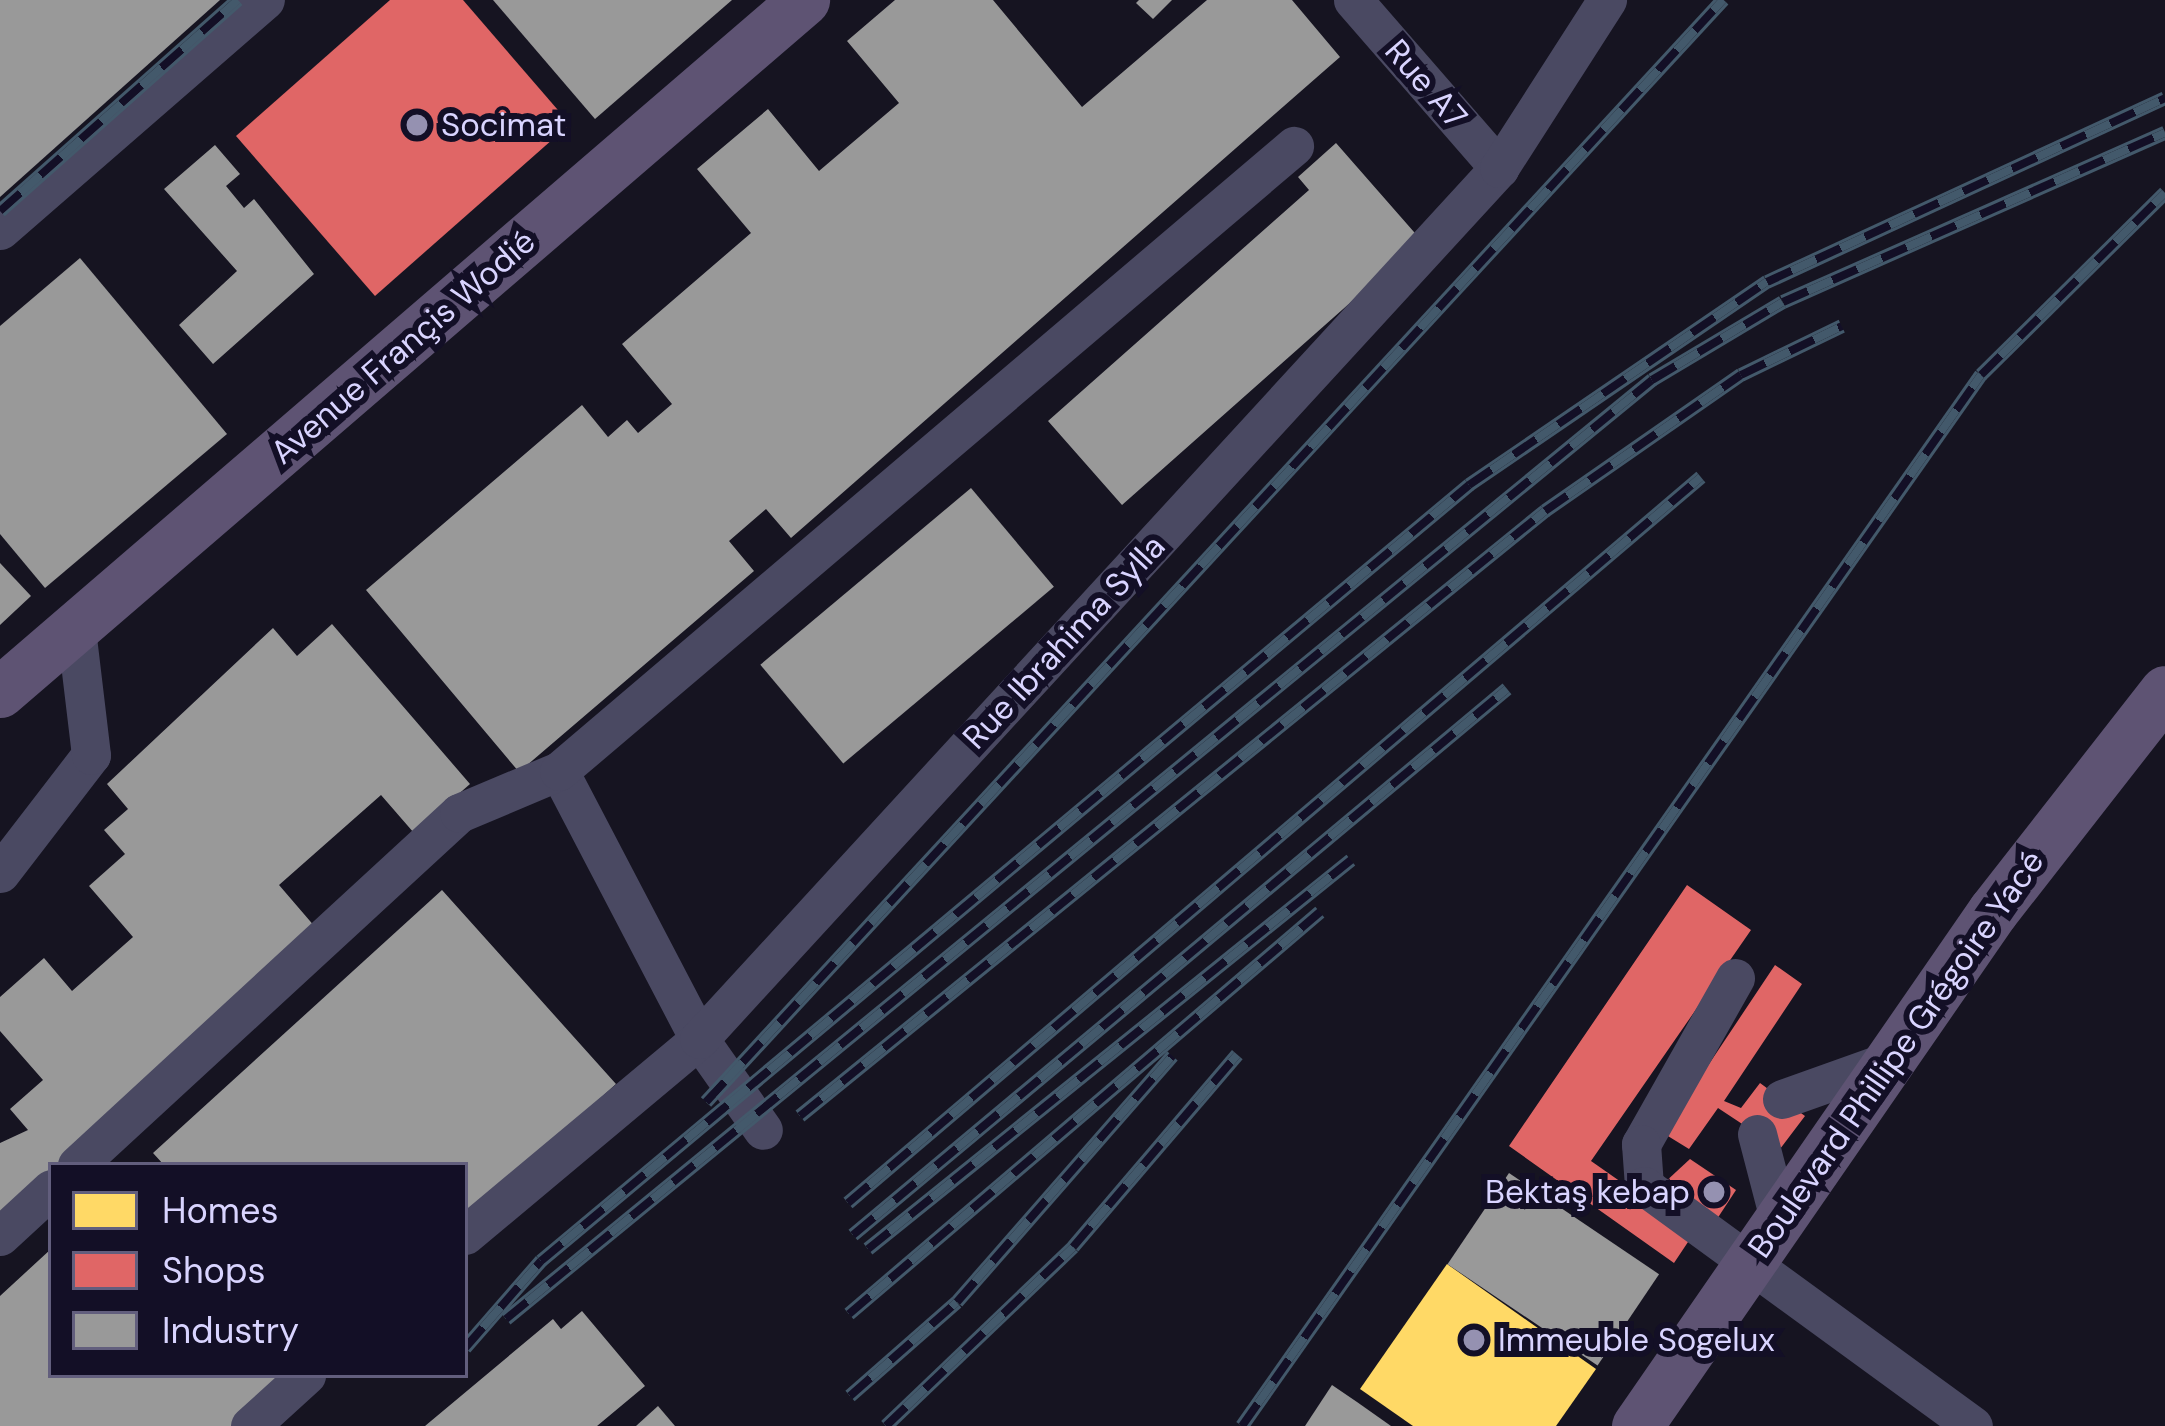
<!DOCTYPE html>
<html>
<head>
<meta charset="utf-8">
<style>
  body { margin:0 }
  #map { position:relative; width:2165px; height:1426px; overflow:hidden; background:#161421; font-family:"DM Sans",sans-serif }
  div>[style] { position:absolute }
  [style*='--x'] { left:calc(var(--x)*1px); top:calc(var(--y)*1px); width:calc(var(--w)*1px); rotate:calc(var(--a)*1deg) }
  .homes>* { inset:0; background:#ffd966 }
  .shops>* { inset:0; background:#e06666 }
  .industry>* { inset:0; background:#999; transform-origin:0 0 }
  .minor>* { height:39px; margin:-19.5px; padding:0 19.5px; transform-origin:19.5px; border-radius:19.5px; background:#4a4962 }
  .major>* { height:51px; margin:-25.5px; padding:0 25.5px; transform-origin:25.5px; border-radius:25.5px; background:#5e5373 }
  .rail>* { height:14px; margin-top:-7px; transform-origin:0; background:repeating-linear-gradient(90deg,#130f26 0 27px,#43596b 0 54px); box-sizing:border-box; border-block:3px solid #43596b }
  .dots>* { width:33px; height:33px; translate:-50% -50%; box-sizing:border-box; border:6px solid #130f26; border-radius:50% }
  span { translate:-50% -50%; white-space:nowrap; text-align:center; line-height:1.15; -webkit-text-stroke:12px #130f26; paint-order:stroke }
  .street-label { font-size:33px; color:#d9d4ff }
  .poi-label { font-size:33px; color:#d9d4ff }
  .left { translate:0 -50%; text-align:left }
  .right { translate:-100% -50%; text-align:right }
  .legend { position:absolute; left:48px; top:1162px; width:420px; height:216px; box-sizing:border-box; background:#130f26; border:3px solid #625e7d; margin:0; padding:15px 21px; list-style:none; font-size:36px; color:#d9d4ff }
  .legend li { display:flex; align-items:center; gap:24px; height:60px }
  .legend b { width:60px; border:3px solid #625e7d }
</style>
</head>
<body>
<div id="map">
  <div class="homes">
    <div style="clip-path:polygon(1447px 1264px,1596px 1369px,1556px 1426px,1413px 1426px,1360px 1389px)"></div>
  </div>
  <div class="shops">
    <div style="clip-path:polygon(390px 0,463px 0,570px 124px,375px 296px,236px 136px)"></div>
    <div style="clip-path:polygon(1687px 885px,1751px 930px,1591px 1161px,1694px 1233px,1674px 1263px,1509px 1146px)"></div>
    <div style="clip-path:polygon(1775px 965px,1802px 984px,1724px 1101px,1741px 1108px,1760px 1083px,1805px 1116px,1780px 1149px,1718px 1108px,1689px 1149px,1663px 1133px)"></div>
    <div style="clip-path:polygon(1690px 1159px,1736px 1190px,1717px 1219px,1663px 1184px)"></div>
  </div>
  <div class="industry">
    <div style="clip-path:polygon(0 0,220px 0,0 197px)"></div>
    <div style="clip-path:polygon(493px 0,732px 0,595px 119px)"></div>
    <div style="clip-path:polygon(895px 0,993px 0,1082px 107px,1207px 0,1292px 0,1340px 57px,791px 538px,766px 509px,729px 541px,754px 571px,519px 772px,366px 590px,582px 405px,608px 437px,627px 420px,638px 433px,672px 404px,622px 344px,751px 233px,697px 169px,768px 109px,819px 171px,899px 103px,847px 41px)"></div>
    <div style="clip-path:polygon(1172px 0,1153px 19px,1136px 3px,1139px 0)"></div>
    <div style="clip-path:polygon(1336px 143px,1421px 240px,1122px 505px,1048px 421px,1309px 190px,1298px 177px)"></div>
    <div style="clip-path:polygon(215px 145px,240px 174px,226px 186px,244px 208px,254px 199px,314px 274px,213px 364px,179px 325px,237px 271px,164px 189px)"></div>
    <div style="clip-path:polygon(80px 258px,227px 434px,45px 588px,0 534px,0 326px)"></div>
    <div style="left:971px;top:488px;width:129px;height:275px;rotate:50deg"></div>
    <div style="clip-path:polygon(0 563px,31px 596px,0 625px)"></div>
    <div style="clip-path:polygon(332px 624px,470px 784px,414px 833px,381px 795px,279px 885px,322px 935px,0 1218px,0 1143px,28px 1130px,10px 1109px,43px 1080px,0 1031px,0 997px,44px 958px,72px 991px,133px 937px,89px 886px,125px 854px,104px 830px,128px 809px,107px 784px,273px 628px,297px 656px)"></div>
    <div style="clip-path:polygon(442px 890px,616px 1084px,465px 1221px,465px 1165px,164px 1165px,153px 1153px)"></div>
    <div style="left:1509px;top:1173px;width:181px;height:110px;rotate:34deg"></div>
    <div style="clip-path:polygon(51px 1249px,51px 1375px,296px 1375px,240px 1426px,0 1426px,0 1296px)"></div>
    <div style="clip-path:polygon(582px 1311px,645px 1386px,597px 1426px,425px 1426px,553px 1319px,561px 1329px)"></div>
    <div style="clip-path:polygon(1332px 1385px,1357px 1402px,1391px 1426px,1305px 1426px)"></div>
    <div style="clip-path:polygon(658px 1406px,675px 1426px,636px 1426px)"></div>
  </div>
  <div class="minor">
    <div style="--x:1353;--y:0;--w:223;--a:49"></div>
    <div style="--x:0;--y:230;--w:351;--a:-41"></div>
    <div style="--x:559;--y:771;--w:302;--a:62.4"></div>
    <div style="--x:699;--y:1039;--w:111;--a:54.9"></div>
    <div style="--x:0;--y:873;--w:149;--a:-52.4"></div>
    <div style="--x:91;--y:755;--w:126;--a:-96.8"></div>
    <div style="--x:1735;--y:978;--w:191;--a:119.5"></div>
    <div style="--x:1641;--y:1144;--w:42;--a:85.9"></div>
    <div style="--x:1644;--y:1186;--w:407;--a:36.1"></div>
    <div style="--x:1782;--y:1099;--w:110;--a:-19.6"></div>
    <div style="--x:1757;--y:1134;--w:91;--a:75.4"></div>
    <div style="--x:77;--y:1165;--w:519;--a:-42.66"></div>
    <div style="--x:459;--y:813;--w:108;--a:-22.8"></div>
    <div style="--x:559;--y:771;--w:965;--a:-40.38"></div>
    <div style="--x:465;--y:1235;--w:305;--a:-39.9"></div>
    <div style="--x:699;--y:1039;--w:1183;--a:-47.43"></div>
    <div style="--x:1499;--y:168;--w:200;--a:-57.3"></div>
    <div style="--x:0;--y:1236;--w:69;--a:-42.7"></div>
    <div style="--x:250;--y:1426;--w:76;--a:-42.3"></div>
  </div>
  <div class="major">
    <div style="--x:0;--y:692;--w:1061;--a:-40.72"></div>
    <div style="--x:1637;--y:1426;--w:626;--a:-55.35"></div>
    <div style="--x:1993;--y:911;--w:279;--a:-52"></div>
  </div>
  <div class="rail">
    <div style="--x:0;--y:211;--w:318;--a:-41.6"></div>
    <div style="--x:706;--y:1102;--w:1500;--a:-47.3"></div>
    <div style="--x:800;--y:1116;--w:960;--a:-39.08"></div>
    <div style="--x:1545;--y:511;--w:239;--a:-34.8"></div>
    <div style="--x:1741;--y:375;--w:112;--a:-25.9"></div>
    <div style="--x:848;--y:1203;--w:1120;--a:-40.4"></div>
    <div style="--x:853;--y:1235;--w:852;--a:-39.86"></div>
    <div style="--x:868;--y:1249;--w:620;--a:-38.85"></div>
    <div style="--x:849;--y:1314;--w:619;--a:-40.48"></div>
    <div style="--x:506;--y:1319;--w:1482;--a:-39.33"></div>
    <div style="--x:1652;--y:380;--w:152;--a:-30.8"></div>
    <div style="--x:1783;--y:302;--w:418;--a:-23.9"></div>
    <div style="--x:465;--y:1348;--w:116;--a:-48.9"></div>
    <div style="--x:541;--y:1261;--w:1210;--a:-39.9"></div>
    <div style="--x:1469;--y:485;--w:361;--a:-34.3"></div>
    <div style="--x:1767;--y:282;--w:438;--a:-24.8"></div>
    <div style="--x:850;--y:1396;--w:142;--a:-41.3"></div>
    <div style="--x:957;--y:1302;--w:327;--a:-48.8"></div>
    <div style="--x:886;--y:1426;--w:259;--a:-43.7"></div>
    <div style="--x:1073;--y:1247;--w:253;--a:-49.5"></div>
    <div style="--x:1242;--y:1426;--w:1285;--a:-54.89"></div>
    <div style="--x:1981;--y:375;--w:259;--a:-44.7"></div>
  </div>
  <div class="dots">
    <div style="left:417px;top:125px;background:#9591b1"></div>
    <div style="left:1714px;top:1192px;background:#9591b1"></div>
    <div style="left:1474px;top:1340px;background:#9591b1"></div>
  </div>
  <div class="street-label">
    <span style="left:1426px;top:84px;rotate:49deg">Rue A7</span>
    <span style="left:403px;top:347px;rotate:-41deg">Avenue Françis Wodié</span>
    <span style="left:1064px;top:642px;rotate:-47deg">Rue Ibrahima Sylla</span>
    <span style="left:1896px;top:1054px;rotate:-55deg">Boulevard Phillipe Grégoire Yacé</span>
  </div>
  <div class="poi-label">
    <span class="left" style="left:441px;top:125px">Socimat</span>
    <span class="right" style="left:1690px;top:1192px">Bektaş kebap</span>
    <span class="left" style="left:1498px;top:1340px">Immeuble Sogelux</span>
  </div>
  <ul class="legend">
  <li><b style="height:33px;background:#ffd966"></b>Homes</li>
  <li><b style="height:33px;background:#e06666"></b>Shops</li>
  <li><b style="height:33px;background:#999"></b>Industry</li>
  </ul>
</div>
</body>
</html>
